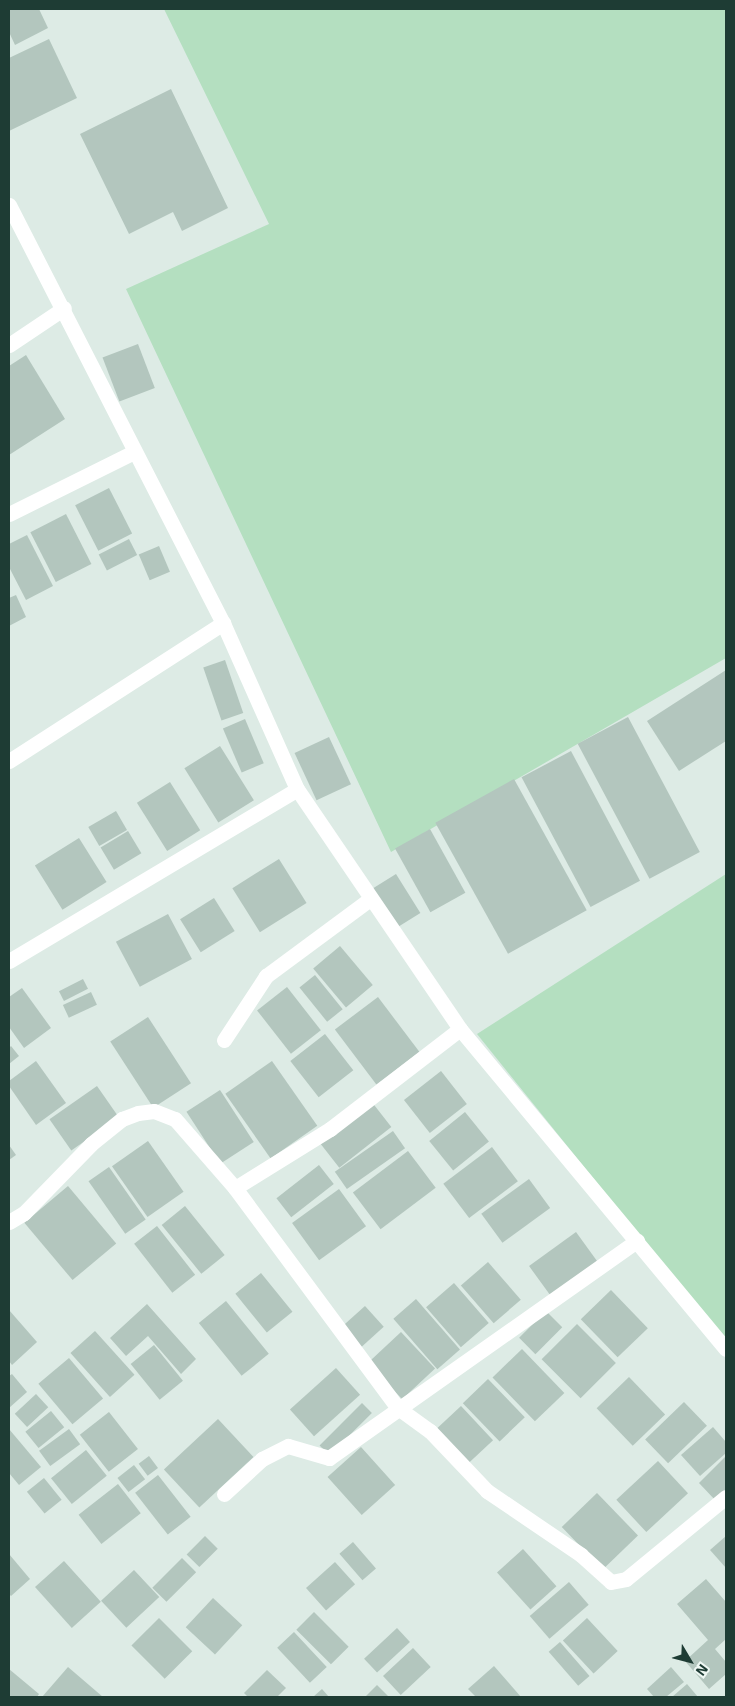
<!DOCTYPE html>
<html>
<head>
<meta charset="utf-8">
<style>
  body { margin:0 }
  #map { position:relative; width:735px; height:1706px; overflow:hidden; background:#ddebe5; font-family:"Exo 2",sans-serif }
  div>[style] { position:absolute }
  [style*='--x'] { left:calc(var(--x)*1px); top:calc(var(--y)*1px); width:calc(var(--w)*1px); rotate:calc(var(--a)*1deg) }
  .green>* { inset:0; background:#b4dfc0 }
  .building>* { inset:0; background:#b3c6be; transform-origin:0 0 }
  .minor>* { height:15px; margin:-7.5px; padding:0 7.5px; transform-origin:7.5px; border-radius:7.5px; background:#fff }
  span { translate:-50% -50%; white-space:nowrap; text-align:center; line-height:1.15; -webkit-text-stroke:4px #eef7f3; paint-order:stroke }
  .frame { position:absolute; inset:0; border:10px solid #1e3c34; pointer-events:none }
  .north { position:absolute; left:665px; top:1636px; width:50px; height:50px; -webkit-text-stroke:4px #eef7f3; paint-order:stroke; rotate:127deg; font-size:14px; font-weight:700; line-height:20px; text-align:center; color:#1e3c34 }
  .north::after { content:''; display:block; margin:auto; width:18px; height:22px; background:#1e3c34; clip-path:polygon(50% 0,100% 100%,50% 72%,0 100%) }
</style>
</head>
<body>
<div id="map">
  <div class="green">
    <div style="clip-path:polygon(164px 9px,726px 9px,726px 658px,391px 852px,126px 289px,269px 224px)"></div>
    <div style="clip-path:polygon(726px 874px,726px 1343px,477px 1034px)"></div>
  </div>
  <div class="building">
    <div style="clip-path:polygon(9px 9px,39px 9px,48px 28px,15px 45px,9px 32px)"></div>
    <div style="clip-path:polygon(49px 39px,77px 98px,9px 131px,9px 58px)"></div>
    <div style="clip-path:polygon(171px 89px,228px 208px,182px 231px,173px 212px,129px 234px,80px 134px)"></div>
    <div style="left:138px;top:344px;width:47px;height:38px;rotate:69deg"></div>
    <div style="clip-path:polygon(26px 355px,65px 419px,9px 455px,9px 366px)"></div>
    <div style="left:109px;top:488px;width:51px;height:38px;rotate:63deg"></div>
    <div style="left:66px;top:514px;width:56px;height:40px;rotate:63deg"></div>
    <div style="clip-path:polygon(27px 535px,53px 586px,26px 600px,9px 567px,9px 544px)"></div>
    <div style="left:129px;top:539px;width:18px;height:34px;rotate:63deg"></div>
    <div style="left:159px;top:546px;width:28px;height:22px;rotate:67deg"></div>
    <div style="clip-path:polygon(16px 595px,26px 617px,9px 626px,9px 598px)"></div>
    <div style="left:225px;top:660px;width:56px;height:23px;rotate:71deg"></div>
    <div style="clip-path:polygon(726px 670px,726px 741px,679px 771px,647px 721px)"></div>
    <div style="left:628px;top:717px;width:153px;height:57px;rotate:62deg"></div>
    <div style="left:245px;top:719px;width:48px;height:24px;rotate:67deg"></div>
    <div style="left:329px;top:737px;width:52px;height:38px;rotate:65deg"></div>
    <div style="left:220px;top:746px;width:64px;height:42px;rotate:58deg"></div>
    <div style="left:571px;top:751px;width:147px;height:56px;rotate:62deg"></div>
    <div style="left:514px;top:779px;width:150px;height:90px;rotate:61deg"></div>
    <div style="left:170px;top:782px;width:57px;height:39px;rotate:58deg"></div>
    <div style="left:116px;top:811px;width:22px;height:32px;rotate:60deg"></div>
    <div style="left:430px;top:829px;width:73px;height:40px;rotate:61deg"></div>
    <div style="left:128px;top:831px;width:26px;height:32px;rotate:59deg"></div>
    <div style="left:79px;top:838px;width:52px;height:52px;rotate:58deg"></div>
    <div style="left:279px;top:859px;width:52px;height:55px;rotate:58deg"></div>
    <div style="left:396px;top:874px;width:46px;height:27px;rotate:58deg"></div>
    <div style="left:214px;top:898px;width:39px;height:40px;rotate:58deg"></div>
    <div style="left:168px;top:914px;width:51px;height:59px;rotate:62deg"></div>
    <div style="left:340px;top:946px;width:51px;height:35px;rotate:50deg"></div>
    <div style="left:315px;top:975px;width:44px;height:20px;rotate:51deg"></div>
    <div style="left:83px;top:979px;width:11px;height:27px;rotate:63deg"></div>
    <div style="left:287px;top:987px;width:55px;height:38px;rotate:52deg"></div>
    <div style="clip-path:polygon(22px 988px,51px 1028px,24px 1048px,9px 1027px,9px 997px)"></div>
    <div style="left:91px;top:992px;width:14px;height:31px;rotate:65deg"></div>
    <div style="left:378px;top:997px;width:69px;height:54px;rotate:53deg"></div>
    <div style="left:148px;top:1017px;width:79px;height:45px;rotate:57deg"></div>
    <div style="left:325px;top:1034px;width:46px;height:44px;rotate:52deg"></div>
    <div style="clip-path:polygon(11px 1046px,19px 1056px,9px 1064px,9px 1048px)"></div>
    <div style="clip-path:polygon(36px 1061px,66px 1103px,36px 1125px,9px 1086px,9px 1081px)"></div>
    <div style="left:272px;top:1061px;width:79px;height:57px;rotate:55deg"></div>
    <div style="left:441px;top:1071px;width:42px;height:47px;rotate:52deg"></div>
    <div style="left:97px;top:1086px;width:38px;height:58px;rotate:55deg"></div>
    <div style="left:220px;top:1090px;width:62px;height:40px;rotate:57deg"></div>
    <div style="left:371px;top:1101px;width:33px;height:66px;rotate:52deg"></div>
    <div style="left:465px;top:1112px;width:38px;height:46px;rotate:51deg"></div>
    <div style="left:393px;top:1131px;width:21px;height:71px;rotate:55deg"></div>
    <div style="left:148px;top:1141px;width:62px;height:44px;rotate:55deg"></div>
    <div style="clip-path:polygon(9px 1145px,16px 1155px,9px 1160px)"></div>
    <div style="left:492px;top:1147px;width:43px;height:61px;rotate:53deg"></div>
    <div style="left:408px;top:1151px;width:46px;height:69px;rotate:53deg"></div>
    <div style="left:319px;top:1165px;width:24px;height:54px;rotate:52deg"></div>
    <div style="left:109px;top:1167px;width:64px;height:25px;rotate:55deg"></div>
    <div style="left:529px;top:1179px;width:36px;height:59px;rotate:54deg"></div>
    <div style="left:68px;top:1186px;width:75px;height:57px;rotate:50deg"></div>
    <div style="left:339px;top:1189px;width:46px;height:58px;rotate:54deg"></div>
    <div style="left:185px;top:1206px;width:63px;height:30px;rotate:51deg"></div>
    <div style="left:157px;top:1226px;width:62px;height:29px;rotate:52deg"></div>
    <div style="left:576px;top:1232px;width:37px;height:58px;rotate:54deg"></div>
    <div style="left:488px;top:1262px;width:50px;height:36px;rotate:49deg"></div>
    <div style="left:261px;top:1273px;width:50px;height:33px;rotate:51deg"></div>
    <div style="left:454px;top:1283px;width:53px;height:37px;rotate:49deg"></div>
    <div style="left:611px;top:1290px;width:53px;height:42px;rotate:46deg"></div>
    <div style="left:416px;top:1299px;width:67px;height:30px;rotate:49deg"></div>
    <div style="left:226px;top:1301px;width:68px;height:35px;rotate:51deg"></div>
    <div style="clip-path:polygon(147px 1304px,196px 1359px,181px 1374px,148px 1336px,126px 1356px,110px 1338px)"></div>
    <div style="left:365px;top:1306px;width:28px;height:33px;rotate:48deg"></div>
    <div style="clip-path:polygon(9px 1310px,37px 1342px,12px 1365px,9px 1361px)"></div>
    <div style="left:546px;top:1311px;width:23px;height:38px;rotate:45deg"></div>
    <div style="left:577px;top:1324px;width:55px;height:50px;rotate:45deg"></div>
    <div style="left:95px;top:1331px;width:59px;height:33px;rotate:48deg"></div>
    <div style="left:401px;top:1332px;width:50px;height:45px;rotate:47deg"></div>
    <div style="left:154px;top:1345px;width:46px;height:30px;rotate:51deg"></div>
    <div style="left:522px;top:1349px;width:61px;height:41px;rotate:46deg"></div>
    <div style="left:69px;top:1358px;width:53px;height:40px;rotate:50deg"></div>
    <div style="left:336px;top:1368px;width:36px;height:62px;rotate:48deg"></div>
    <div style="clip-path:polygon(12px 1374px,27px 1392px,9px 1408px,9px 1376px)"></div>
    <div style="left:629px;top:1377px;width:52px;height:45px;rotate:46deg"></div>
    <div style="left:488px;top:1379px;width:53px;height:35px;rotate:46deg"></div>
    <div style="left:36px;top:1394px;width:18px;height:29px;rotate:47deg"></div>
    <div style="left:684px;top:1402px;width:33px;height:54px;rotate:46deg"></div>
    <div style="left:362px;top:1403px;width:14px;height:60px;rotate:45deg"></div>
    <div style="left:461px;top:1406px;width:47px;height:37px;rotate:47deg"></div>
    <div style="left:51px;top:1411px;width:21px;height:33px;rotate:51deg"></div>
    <div style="left:109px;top:1412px;width:47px;height:37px;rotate:52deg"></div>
    <div style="left:218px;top:1419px;width:52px;height:74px;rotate:47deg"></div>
    <div style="clip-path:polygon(713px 1427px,726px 1442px,726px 1453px,700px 1476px,681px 1455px)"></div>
    <div style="clip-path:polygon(9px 1429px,41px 1467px,19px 1485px,9px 1473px)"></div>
    <div style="left:69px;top:1429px;width:19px;height:37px;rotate:54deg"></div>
    <div style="left:361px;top:1447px;width:51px;height:45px;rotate:48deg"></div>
    <div style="left:86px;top:1450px;width:33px;height:45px;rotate:51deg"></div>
    <div style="left:149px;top:1456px;width:15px;height:13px;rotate:53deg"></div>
    <div style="clip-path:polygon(726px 1456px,726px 1492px,716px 1501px,699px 1483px)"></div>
    <div style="left:658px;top:1461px;width:44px;height:57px;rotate:47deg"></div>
    <div style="left:134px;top:1465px;width:18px;height:21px;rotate:52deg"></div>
    <div style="left:158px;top:1475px;width:53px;height:29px;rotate:52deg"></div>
    <div style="left:44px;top:1478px;width:28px;height:22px;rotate:51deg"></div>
    <div style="left:118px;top:1484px;width:37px;height:50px;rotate:52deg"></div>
    <div style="left:597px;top:1493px;width:59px;height:49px;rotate:46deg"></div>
    <div style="left:205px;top:1536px;width:18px;height:26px;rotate:45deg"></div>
    <div style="clip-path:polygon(726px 1536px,726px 1568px,710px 1550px)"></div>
    <div style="left:353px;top:1542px;width:35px;height:18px;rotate:49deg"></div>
    <div style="left:523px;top:1549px;width:50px;height:35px;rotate:48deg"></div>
    <div style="clip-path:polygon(9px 1554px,30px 1579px,11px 1596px,9px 1594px)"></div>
    <div style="left:182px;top:1558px;width:20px;height:42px;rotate:45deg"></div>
    <div style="left:64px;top:1561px;width:55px;height:39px;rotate:48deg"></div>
    <div style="left:335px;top:1562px;width:30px;height:39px;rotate:48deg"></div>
    <div style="left:134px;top:1570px;width:37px;height:45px;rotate:47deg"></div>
    <div style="clip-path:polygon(706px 1579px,726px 1602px,726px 1639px,715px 1649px,726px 1662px,726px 1674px,709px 1689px,685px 1661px,708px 1640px,677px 1604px)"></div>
    <div style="left:569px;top:1582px;width:30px;height:52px;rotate:49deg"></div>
    <div style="left:213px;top:1598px;width:40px;height:40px;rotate:43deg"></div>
    <div style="left:314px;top:1612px;width:49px;height:25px;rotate:45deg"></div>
    <div style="left:159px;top:1618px;width:47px;height:39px;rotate:45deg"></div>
    <div style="left:587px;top:1618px;width:45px;height:33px;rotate:47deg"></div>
    <div style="left:397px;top:1628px;width:19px;height:45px;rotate:47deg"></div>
    <div style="left:294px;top:1632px;width:48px;height:23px;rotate:47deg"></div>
    <div style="left:560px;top:1642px;width:45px;height:15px;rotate:49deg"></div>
    <div style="left:413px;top:1648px;width:26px;height:41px;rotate:47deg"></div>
    <div style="clip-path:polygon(494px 1666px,521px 1697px,476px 1697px,468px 1689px)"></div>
    <div style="clip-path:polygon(68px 1667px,103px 1697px,42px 1697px)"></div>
    <div style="clip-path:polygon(671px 1667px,684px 1682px,666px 1697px,654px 1697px,647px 1689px)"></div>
    <div style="clip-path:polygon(9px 1669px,39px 1694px,37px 1697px,9px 1697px)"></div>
    <div style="clip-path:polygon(267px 1670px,286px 1688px,277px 1697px,248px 1697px,244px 1693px)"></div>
    <div style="clip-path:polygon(687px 1684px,698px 1697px,672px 1697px)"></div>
    <div style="clip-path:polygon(377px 1685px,389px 1697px,365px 1697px)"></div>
    <div style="clip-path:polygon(322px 1689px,329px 1697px,313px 1697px)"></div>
  </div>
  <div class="minor">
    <div style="--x:9;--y:205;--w:470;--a:62.9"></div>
    <div style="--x:223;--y:623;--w:182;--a:66"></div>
    <div style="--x:297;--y:789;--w:290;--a:55.8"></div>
    <div style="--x:460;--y:1029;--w:416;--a:50.3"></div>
    <div style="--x:9;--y:345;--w:66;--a:-33.9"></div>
    <div style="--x:9;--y:514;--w:140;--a:-26.4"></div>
    <div style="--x:9;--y:761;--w:255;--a:-32.8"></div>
    <div style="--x:9;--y:961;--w:335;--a:-30.8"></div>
    <div style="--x:224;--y:1040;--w:77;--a:-56.7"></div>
    <div style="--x:266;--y:976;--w:129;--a:-36.5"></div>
    <div style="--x:235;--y:1188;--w:274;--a:53.5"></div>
    <div style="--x:398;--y:1408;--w:39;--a:36"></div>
    <div style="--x:430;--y:1431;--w:83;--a:46.5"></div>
    <div style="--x:487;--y:1491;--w:114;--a:34.2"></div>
    <div style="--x:581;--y:1555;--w:40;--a:42"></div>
    <div style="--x:611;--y:1582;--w:15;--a:-11"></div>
    <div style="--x:626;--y:1579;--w:129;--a:-39.4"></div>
    <div style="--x:9;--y:1222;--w:17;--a:-31"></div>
    <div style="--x:24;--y:1213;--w:96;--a:-45.8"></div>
    <div style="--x:91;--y:1144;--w:40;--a:-39"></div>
    <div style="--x:122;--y:1119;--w:17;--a:-21"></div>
    <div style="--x:138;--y:1113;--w:16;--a:-7"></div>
    <div style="--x:154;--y:1111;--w:22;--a:21"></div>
    <div style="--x:175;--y:1119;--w:91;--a:49"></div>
    <div style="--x:235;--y:1188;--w:112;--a:-31.8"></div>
    <div style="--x:330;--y:1129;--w:164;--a:-37.6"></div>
    <div style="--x:224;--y:1494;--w:52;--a:-42.6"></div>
    <div style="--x:262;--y:1459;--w:29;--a:-27"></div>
    <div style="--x:288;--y:1446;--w:43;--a:16.3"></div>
    <div style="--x:329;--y:1458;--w:377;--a:-35.2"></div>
  </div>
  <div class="frame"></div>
  <div class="north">N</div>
</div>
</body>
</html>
